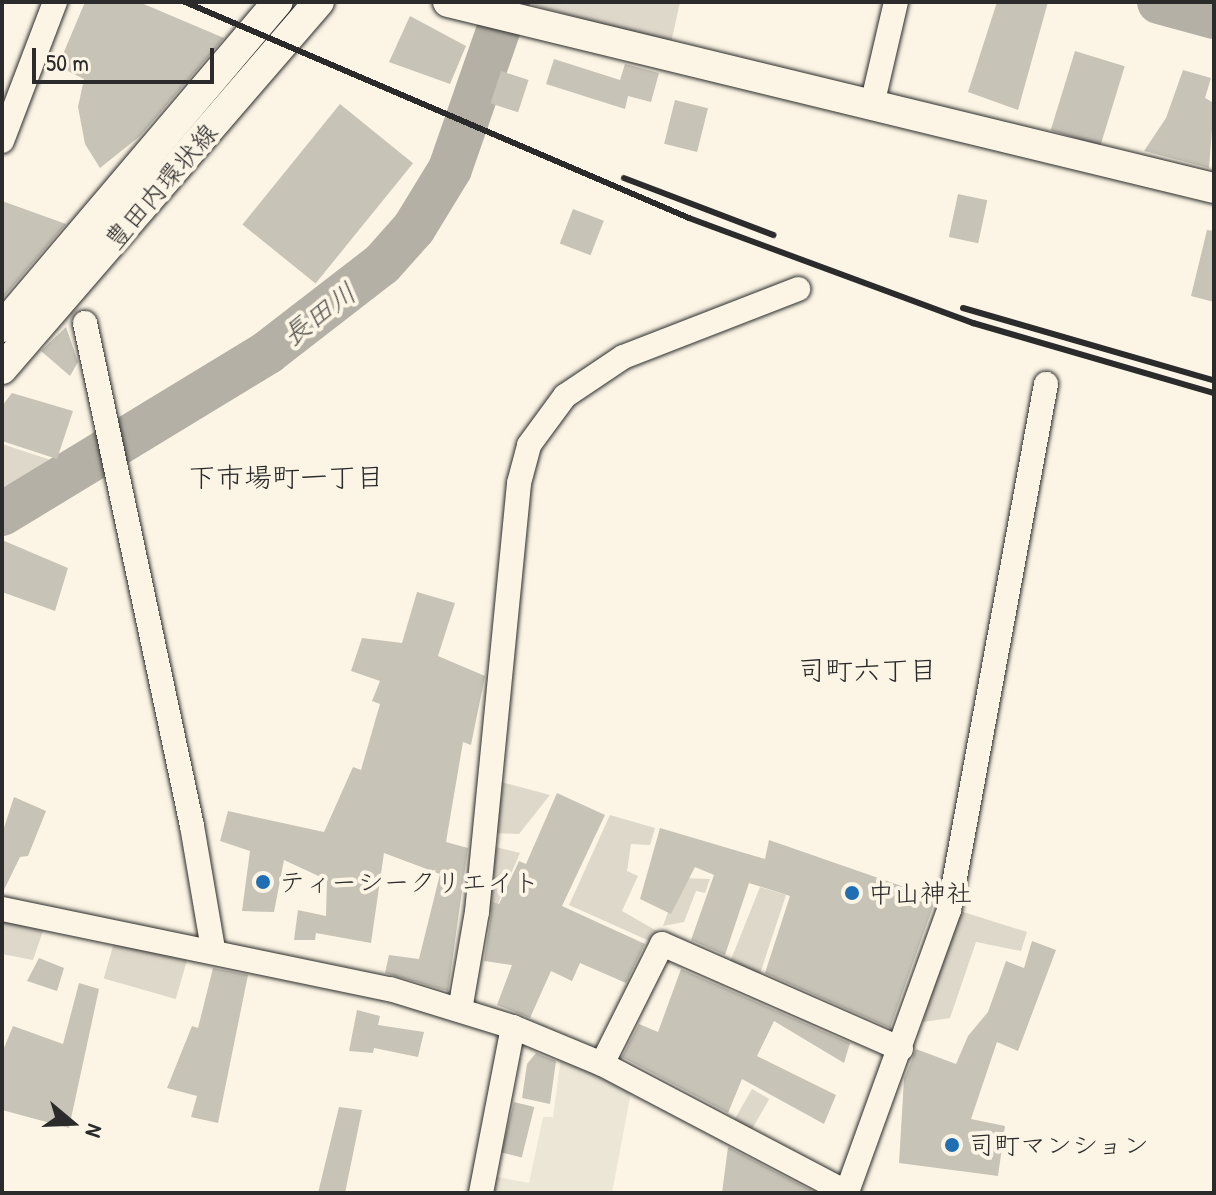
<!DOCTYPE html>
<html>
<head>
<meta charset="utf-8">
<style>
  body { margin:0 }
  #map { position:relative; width:1216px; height:1195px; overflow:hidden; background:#fcf5e5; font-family:"Patrick Hand","Klee One",sans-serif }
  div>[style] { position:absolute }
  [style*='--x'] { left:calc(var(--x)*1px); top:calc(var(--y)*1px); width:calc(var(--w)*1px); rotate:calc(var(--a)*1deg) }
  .built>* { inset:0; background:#ece6d7 }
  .green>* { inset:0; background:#ded8ca; transform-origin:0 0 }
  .river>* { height:44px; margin:-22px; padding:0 22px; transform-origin:22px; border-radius:22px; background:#b4b0a5 }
  .building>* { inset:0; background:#c8c3b7; transform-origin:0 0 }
  .roads { filter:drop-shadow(0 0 2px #2b2b2b) drop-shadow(0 0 2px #2b2b2b) }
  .minor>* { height:24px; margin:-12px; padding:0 12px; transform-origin:12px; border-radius:12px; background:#fcf5e5 }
  .tertiary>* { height:30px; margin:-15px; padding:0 15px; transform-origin:15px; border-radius:15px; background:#fcf5e5 }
  .rail>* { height:6px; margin:-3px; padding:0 3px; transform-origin:3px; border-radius:3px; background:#2b2b2b }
  .dots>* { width:22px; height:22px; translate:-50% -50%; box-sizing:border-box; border:4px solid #fcf5e5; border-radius:50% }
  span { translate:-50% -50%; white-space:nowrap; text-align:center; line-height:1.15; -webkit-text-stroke:8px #fcf5e5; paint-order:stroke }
  .street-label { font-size:26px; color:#2b2b2b }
  .poi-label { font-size:26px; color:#2b2b2b }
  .left { translate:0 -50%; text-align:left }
  .water-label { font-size:28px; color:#545350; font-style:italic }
  .neighbourhood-label { font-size:28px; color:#2b2b2b }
  .frame { position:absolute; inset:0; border:4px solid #2b2b2b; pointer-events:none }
  .north { position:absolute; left:32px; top:1083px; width:80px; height:80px; -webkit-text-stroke:6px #fcf5e5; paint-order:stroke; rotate:109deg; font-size:22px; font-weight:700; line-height:32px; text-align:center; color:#2b2b2b }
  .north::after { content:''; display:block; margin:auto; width:28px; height:36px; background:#2b2b2b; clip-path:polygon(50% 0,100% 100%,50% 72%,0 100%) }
  .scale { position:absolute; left:32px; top:48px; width:182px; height:36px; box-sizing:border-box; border:4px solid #2b2b2b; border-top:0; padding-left:10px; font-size:24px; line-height:28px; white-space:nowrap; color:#2b2b2b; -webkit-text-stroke:6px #fcf5e5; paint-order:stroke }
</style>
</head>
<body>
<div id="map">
  <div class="built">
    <div style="clip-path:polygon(561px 1057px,632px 1087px,612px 1193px,490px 1193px,493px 1176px,529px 1183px,543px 1117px,553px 1117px)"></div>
  </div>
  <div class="green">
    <div style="clip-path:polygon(523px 2px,680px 2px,671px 43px)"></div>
    <div style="clip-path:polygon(2px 444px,60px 463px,2px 504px)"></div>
    <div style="clip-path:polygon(501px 782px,550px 795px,519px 834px,493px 833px)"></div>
    <div style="clip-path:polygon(610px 815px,655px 828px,650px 845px,631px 844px,627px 871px,638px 876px,622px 911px,664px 935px,654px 943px,569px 905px)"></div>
    <div style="clip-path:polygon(491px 846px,520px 853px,494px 913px,483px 911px)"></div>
    <div style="clip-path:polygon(680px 878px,710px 879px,705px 893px,696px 891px,684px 922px,663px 926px)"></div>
    <div style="clip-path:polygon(760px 887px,786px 895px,756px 986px,726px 972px)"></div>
    <div style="clip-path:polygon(957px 910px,1027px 932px,1021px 951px,976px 942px,950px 1018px,923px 1022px)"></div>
    <div style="clip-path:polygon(2px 920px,43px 931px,33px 960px,2px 954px)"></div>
    <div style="left:115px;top:939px;width:75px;height:41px;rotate:16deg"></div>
    <div style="left:752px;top:1089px;width:20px;height:38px;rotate:30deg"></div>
  </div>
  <div class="river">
    <div style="--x:1159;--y:2;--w:57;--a:15.3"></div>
    <div style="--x:2;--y:514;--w:311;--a:-31.3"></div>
    <div style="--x:268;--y:352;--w:144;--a:-37.7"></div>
    <div style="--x:382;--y:264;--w:48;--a:-48.4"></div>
    <div style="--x:414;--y:228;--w:69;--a:-58.6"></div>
    <div style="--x:450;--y:169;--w:177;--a:-70.8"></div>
  </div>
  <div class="building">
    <div style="clip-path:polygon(85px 2px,139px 2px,224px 38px,140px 136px,100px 168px,85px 144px,78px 107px,84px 79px,58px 66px)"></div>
    <div style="clip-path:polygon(997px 2px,1048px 2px,1018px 110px,968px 92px)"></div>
    <div style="clip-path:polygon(410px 16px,466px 46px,450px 84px,389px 62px)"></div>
    <div style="left:1075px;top:51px;width:52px;height:83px;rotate:17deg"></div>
    <div style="clip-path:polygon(554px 59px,620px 80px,625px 64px,659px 73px,651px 102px,628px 96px,625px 109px,546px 84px)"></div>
    <div style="clip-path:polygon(1183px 70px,1211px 78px,1205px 98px,1214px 103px,1209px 168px,1144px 151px,1166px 118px)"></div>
    <div style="left:501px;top:71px;width:29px;height:34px;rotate:18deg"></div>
    <div style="left:675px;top:100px;width:34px;height:45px;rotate:14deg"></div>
    <div style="left:340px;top:104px;width:94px;height:155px;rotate:39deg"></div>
    <div style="left:958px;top:194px;width:30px;height:44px;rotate:12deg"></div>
    <div style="clip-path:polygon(2px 201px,66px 224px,2px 299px)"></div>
    <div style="left:573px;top:209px;width:33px;height:37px;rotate:21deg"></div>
    <div style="clip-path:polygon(1207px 230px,1214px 231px,1214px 302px,1191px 296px)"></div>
    <div style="clip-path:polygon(66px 327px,78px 362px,70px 376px,41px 351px)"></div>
    <div style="clip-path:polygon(12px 393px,73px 411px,57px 459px,2px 441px,2px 406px)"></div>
    <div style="clip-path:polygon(2px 540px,68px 568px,55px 611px,2px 592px)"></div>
    <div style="clip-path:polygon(417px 592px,455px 603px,438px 656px,485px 676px,471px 745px,463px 742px,446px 842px,468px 848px,448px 991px,385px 973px,389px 955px,419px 959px,440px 874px,384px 853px,371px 943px,316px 933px,315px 940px,294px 940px,298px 910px,326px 916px,327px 880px,284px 860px,274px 912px,242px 911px,250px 851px,220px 841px,228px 811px,324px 832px,353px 767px,361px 770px,380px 704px,372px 701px,380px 681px,351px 671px,362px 638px,402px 643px)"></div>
    <div style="clip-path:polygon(557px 793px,605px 815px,562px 906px,645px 944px,626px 983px,580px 963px,572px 981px,551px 971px,530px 1018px,497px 1005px,512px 965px,484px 961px,493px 902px,499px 904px,519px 861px,526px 864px)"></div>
    <div style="clip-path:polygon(14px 797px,46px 811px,28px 856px,20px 857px,2px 894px,2px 834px)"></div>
    <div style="clip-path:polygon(660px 828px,765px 859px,769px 840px,936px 898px,890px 1028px,765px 973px,790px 896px,749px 883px,725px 955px,691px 940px,714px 875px,695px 867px,671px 914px,640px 899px)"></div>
    <div style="clip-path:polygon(1032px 941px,1056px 950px,1018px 1051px,997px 1042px,971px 1119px,1005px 1126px,998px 1176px,899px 1163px,904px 1079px,916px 1049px,956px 1064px,968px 1036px,988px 1012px,1006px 961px,1024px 968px)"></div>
    <div style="clip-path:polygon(39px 958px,64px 968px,57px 991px,27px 981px)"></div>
    <div style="clip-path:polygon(213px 968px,248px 975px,218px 1123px,191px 1117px,197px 1096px,167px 1088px,192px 1026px,198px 1028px)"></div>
    <div style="clip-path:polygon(681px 969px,850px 1043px,844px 1063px,774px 1021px,757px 1056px,836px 1095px,824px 1124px,742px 1079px,728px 1113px,622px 1057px,639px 1024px,658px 1032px)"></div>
    <div style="clip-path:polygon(79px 983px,99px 989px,69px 1128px,2px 1110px,2px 1053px,13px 1026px,63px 1044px)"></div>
    <div style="clip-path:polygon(357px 1010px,380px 1016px,378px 1025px,424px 1032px,418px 1057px,374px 1048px,373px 1053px,349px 1051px)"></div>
    <div style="clip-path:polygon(536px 1053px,556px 1061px,550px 1104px,522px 1098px,527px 1064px)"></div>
    <div style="left:514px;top:1102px;width:21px;height:52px;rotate:14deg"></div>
    <div style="clip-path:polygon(339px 1107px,362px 1110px,345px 1193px,318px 1193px)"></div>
    <div style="clip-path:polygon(728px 1147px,816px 1193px,722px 1193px)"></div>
  </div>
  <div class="roads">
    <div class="minor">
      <div style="--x:872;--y:105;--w:106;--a:-76.9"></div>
      <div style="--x:2;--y:141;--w:149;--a:-69.1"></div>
      <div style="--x:85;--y:323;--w:514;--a:77.99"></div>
      <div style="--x:192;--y:826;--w:125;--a:80.3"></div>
      <div style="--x:2;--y:909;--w:396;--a:11.7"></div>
      <div style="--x:390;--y:989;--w:129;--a:17.2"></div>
      <div style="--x:513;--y:1027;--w:96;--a:22.6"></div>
      <div style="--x:602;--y:1064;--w:278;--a:27.7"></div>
      <div style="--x:460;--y:1010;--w:99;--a:-80.2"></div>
      <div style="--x:477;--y:912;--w:431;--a:-84.4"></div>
      <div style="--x:519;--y:483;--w:39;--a:-75"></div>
      <div style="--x:529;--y:445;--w:61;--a:-53.7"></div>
      <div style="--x:565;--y:396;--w:70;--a:-33.9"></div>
      <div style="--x:623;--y:357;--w:188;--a:-21.2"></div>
      <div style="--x:602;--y:1064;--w:134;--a:-63.4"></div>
      <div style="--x:662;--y:944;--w:261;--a:23.7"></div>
      <div style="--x:847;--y:1192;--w:300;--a:-70.1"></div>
      <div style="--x:949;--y:910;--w:535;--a:-79.55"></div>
      <div style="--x:481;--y:1193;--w:169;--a:-79.1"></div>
    </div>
    <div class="tertiary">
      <div style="--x:448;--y:2;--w:788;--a:13.65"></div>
      <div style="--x:2;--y:327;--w:426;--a:-49.7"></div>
      <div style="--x:2;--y:369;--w:485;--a:-49.2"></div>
    </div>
  </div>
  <div class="rail">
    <div style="--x:185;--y:2;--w:548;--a:23.2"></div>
    <div style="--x:689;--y:218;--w:303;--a:20.3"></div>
    <div style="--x:973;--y:323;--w:251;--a:16.2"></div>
    <div style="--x:624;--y:178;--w:160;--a:20.9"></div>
    <div style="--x:963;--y:308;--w:260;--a:16.1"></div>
  </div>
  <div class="dots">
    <div style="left:263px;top:882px;background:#1f6fb2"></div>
    <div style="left:852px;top:893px;background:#1f6fb2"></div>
    <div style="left:952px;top:1145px;background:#1f6fb2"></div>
  </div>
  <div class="street-label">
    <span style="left:161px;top:186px;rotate:-49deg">豊田内環状線</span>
  </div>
  <div class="poi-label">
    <span class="left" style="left:279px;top:882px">ティーシークリエイト</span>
    <span class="left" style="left:868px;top:893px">中山神社</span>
    <span class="left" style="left:968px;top:1145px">司町マンション</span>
  </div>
  <div class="water-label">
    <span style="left:319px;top:314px;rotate:-37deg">長田川</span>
  </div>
  <div class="neighbourhood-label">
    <span style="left:286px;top:477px">下市場町一丁目</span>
    <span style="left:867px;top:670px">司町六丁目</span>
  </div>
  <div class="frame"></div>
  <div class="north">N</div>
  <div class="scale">50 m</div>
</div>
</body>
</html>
